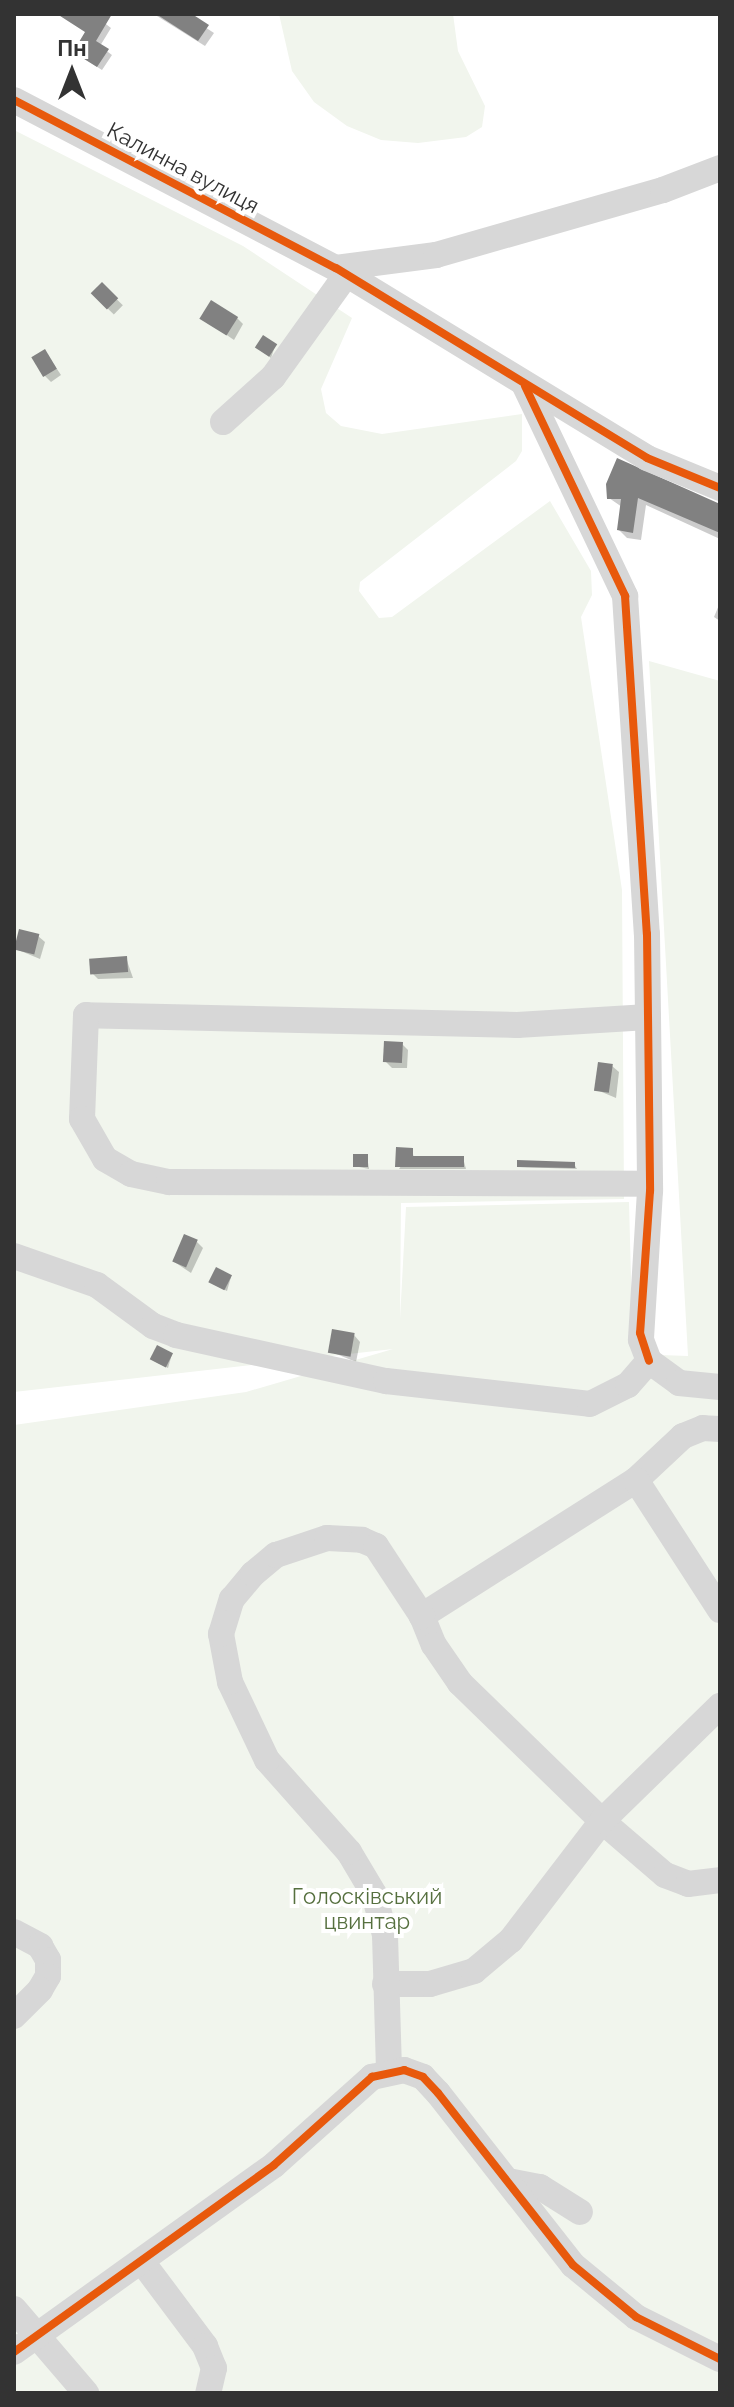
<!DOCTYPE html>
<html>
<head>
<meta charset="utf-8">
<style>
  body { margin:0 }
  #map { position:relative; width:734px; height:2407px; overflow:hidden; background:#fff; font-family:Raleway,sans-serif }
  div>[style] { position:absolute }
  [style*='--x'] { left:calc(var(--x)*1px); top:calc(var(--y)*1px); width:calc(var(--w)*1px); rotate:calc(var(--a)*1deg) }
  .green>* { inset:0; background:#f1f5ed }
  .shadow>* { inset:0; background:#0003; transform-origin:0 0 }
  .building>* { inset:0; background:#818181; transform-origin:0 0 }
  .minor>* { height:26px; margin:-13px; padding:0 13px; transform-origin:13px; border-radius:13px; background:#d7d7d7 }
  .cycleway>* { height:8px; margin:-4px; padding:0 4px; transform-origin:4px; border-radius:4px; background:#e8590c }
  span { translate:-50% -50%; white-space:nowrap; text-align:center; line-height:1.15; -webkit-text-stroke:8px #fff; paint-order:stroke }
  .street-label { font-size:22px; color:#333 }
  .park-label { font-size:22px; color:#56703f }
  .frame { position:absolute; inset:0; border:16px solid #333; pointer-events:none }
  .north { position:absolute; left:32px; top:32px; width:80px; height:80px; -webkit-text-stroke:6px #fff; paint-order:stroke; rotate:0deg; font-size:22px; font-weight:700; line-height:32px; text-align:center; color:#333 }
  .north::after { content:''; display:block; margin:auto; width:28px; height:36px; background:#333; clip-path:polygon(50% 0,100% 100%,50% 72%,0 100%) }
</style>
</head>
<body>
<div id="map">
  <div class="green">
    <div style="clip-path:polygon(279px 14px,453px 14px,458px 51px,485px 106px,482px 127px,466px 137px,418px 143px,381px 140px,347px 126px,314px 102px,292px 71px)"></div>
    <div style="clip-path:polygon(14px 130px,243px 246px,352px 318px,321px 389px,326px 413px,341px 426px,382px 434px,522px 414px,522px 451px,516px 461px,360px 582px,359px 591px,379px 618px,392px 617px,550px 501px,591px 571px,592px 595px,581px 617px,622px 890px,624px 1199px,401px 1203px,400px 1319px,406px 1207px,629px 1202px,633px 1354px,688px 1356px,649px 661px,720px 681px,720px 2393px,14px 2393px,14px 1425px,246px 1392px,393px 1349px,14px 1392px)"></div>
  </div>
  <div class="shadow">
    <div style="clip-path:polygon(65px 14px,93px 14px,111px 28px,100px 46px,112px 55px,102px 70px,80px 56px,87px 33px)"></div>
    <div style="clip-path:polygon(185px 14px,214px 33px,205px 46px,157px 16px)"></div>
    <div style="left:102px;top:285px;width:29px;height:13px;rotate:44deg"></div>
    <div style="clip-path:polygon(202px 318px,237px 318px,243px 324px,234px 340px)"></div>
    <div style="clip-path:polygon(275px 346px,271px 358px,259px 349px)"></div>
    <div style="clip-path:polygon(45px 351px,61px 375px,51px 382px,45px 376px)"></div>
    <div style="clip-path:polygon(608px 485px,720px 505px,720px 539px,646px 505px,641px 540px,627px 538px,619px 530px,622px 507px,609px 498px)"></div>
    <div style="clip-path:polygon(719px 605px,720px 606px,720px 621px,714px 617px)"></div>
    <div style="clip-path:polygon(38px 936px,45px 942px,40px 959px,16px 949px)"></div>
    <div style="clip-path:polygon(126px 958px,133px 978px,98px 979px,92px 973px)"></div>
    <div style="clip-path:polygon(402px 1044px,408px 1050px,407px 1068px,392px 1068px,386px 1062px)"></div>
    <div style="clip-path:polygon(612px 1066px,619px 1072px,616px 1098px,597px 1090px)"></div>
    <div style="clip-path:polygon(412px 1150px,414px 1158px,463px 1158px,466px 1169px,399px 1169px)"></div>
    <div style="clip-path:polygon(367px 1156px,369px 1169px,354px 1166px)"></div>
    <div style="clip-path:polygon(574px 1164px,577px 1169px,519px 1167px)"></div>
    <div style="clip-path:polygon(197px 1242px,203px 1248px,191px 1273px,173px 1261px)"></div>
    <div style="clip-path:polygon(231px 1277px,227px 1291px,213px 1284px)"></div>
    <div style="clip-path:polygon(354px 1335px,360px 1342px,356px 1362px,329px 1351px)"></div>
    <div style="clip-path:polygon(172px 1354px,168px 1368px,154px 1361px)"></div>
  </div>
  <div class="building">
    <div style="clip-path:polygon(57px 14px,112px 14px,96px 41px,109px 49px,97px 67px,73px 52px,85px 32px)"></div>
    <div style="clip-path:polygon(156px 14px,192px 14px,209px 25px,198px 41px)"></div>
    <div style="left:102px;top:282px;width:23px;height:16px;rotate:45deg"></div>
    <div style="left:211px;top:300px;width:32px;height:22px;rotate:32deg"></div>
    <div style="left:263px;top:335px;width:17px;height:15px;rotate:33deg"></div>
    <div style="left:45px;top:349px;width:23px;height:16px;rotate:59deg"></div>
    <div style="clip-path:polygon(617px 458px,720px 504px,720px 533px,638px 498px,633px 533px,617px 530px,621px 499px,607px 499px,606px 484px)"></div>
    <div style="left:19px;top:929px;width:21px;height:21px;rotate:14deg"></div>
    <div style="left:127px;top:956px;width:16px;height:38px;rotate:86deg"></div>
    <div style="left:384px;top:1041px;width:19px;height:21px;rotate:3deg"></div>
    <div style="left:598px;top:1062px;width:15px;height:29px;rotate:8deg"></div>
    <div style="clip-path:polygon(396px 1147px,413px 1148px,413px 1156px,464px 1156px,464px 1167px,395px 1167px)"></div>
    <div style="left:353px;top:1154px;width:15px;height:13px"></div>
    <div style="clip-path:polygon(517px 1160px,575px 1162px,575px 1168px,517px 1167px)"></div>
    <div style="left:184px;top:1234px;width:15px;height:30px;rotate:23deg"></div>
    <div style="left:216px;top:1267px;width:18px;height:17px;rotate:27deg"></div>
    <div style="left:332px;top:1329px;width:23px;height:24px;rotate:10deg"></div>
    <div style="left:157px;top:1345px;width:18px;height:16px;rotate:27deg"></div>
  </div>
  <div class="minor">
    <div style="--x:14;--y:100;--w:363;--a:27.6"></div>
    <div style="--x:336;--y:268;--w:364;--a:31.4"></div>
    <div style="--x:647;--y:458;--w:79;--a:22.3"></div>
    <div style="--x:336;--y:268;--w:101;--a:-7.4"></div>
    <div style="--x:436;--y:255;--w:236;--a:-16"></div>
    <div style="--x:663;--y:190;--w:61;--a:-21.1"></div>
    <div style="--x:525;--y:386;--w:233;--a:64.5"></div>
    <div style="--x:625;--y:596;--w:339;--a:86.3"></div>
    <div style="--x:647;--y:934;--w:257;--a:89.3"></div>
    <div style="--x:650;--y:1191;--w:149;--a:93.5"></div>
    <div style="--x:641;--y:1340;--w:22;--a:69"></div>
    <div style="--x:649;--y:1361;--w:37;--a:36"></div>
    <div style="--x:679;--y:1383;--w:41;--a:5.6"></div>
    <div style="--x:223;--y:422;--w:67;--a:-42"></div>
    <div style="--x:273;--y:377;--w:125;--a:-54.4"></div>
    <div style="--x:648;--y:1017;--w:131;--a:176.5"></div>
    <div style="--x:517;--y:1025;--w:431;--a:-178.7"></div>
    <div style="--x:86;--y:1015;--w:104;--a:92.2"></div>
    <div style="--x:82;--y:1119;--w:46;--a:60.1"></div>
    <div style="--x:105;--y:1159;--w:30;--a:30"></div>
    <div style="--x:131;--y:1174;--w:39;--a:12"></div>
    <div style="--x:169;--y:1182;--w:481;--a:0.2"></div>
    <div style="--x:14;--y:1256;--w:88;--a:19.3"></div>
    <div style="--x:97;--y:1285;--w:69;--a:36.2"></div>
    <div style="--x:153;--y:1326;--w:25;--a:21"></div>
    <div style="--x:176;--y:1335;--w:215;--a:12.4"></div>
    <div style="--x:386;--y:1381;--w:205;--a:6.4"></div>
    <div style="--x:590;--y:1404;--w:42;--a:-26.6"></div>
    <div style="--x:628;--y:1385;--w:32;--a:-49"></div>
    <div style="--x:720;--y:1429;--w:17;--a:-177"></div>
    <div style="--x:703;--y:1428;--w:22;--a:158"></div>
    <div style="--x:683;--y:1436;--w:64;--a:136.9"></div>
    <div style="--x:636;--y:1480;--w:254;--a:147.6"></div>
    <div style="--x:422;--y:1616;--w:31;--a:68"></div>
    <div style="--x:434;--y:1645;--w:46;--a:55.6"></div>
    <div style="--x:460;--y:1683;--w:198;--a:44.2"></div>
    <div style="--x:602;--y:1821;--w:83;--a:40.6"></div>
    <div style="--x:665;--y:1875;--w:25;--a:21"></div>
    <div style="--x:688;--y:1884;--w:32;--a:-7"></div>
    <div style="--x:636;--y:1480;--w:155;--a:57.1"></div>
    <div style="--x:14;--y:1932;--w:30;--a:28"></div>
    <div style="--x:40;--y:1946;--w:16;--a:60"></div>
    <div style="--x:48;--y:1960;--w:16;--a:90"></div>
    <div style="--x:48;--y:1976;--w:16;--a:120"></div>
    <div style="--x:40;--y:1990;--w:37;--a:135"></div>
    <div style="--x:385;--y:1984;--w:45;--a:0"></div>
    <div style="--x:430;--y:1984;--w:46;--a:-16.5"></div>
    <div style="--x:474;--y:1971;--w:48;--a:-40"></div>
    <div style="--x:511;--y:1940;--w:150;--a:-52.6"></div>
    <div style="--x:602;--y:1821;--w:165;--a:-44.3"></div>
    <div style="--x:389;--y:2070;--w:135;--a:-91.7"></div>
    <div style="--x:385;--y:1935;--w:42;--a:-105"></div>
    <div style="--x:374;--y:1894;--w:49;--a:-120.8"></div>
    <div style="--x:349;--y:1852;--w:123;--a:-131.7"></div>
    <div style="--x:267;--y:1760;--w:86;--a:-115.4"></div>
    <div style="--x:230;--y:1682;--w:49;--a:-100.6"></div>
    <div style="--x:221;--y:1634;--w:37;--a:-73"></div>
    <div style="--x:232;--y:1599;--w:33;--a:-50"></div>
    <div style="--x:253;--y:1574;--w:30;--a:-40"></div>
    <div style="--x:276;--y:1555;--w:54;--a:-18.4"></div>
    <div style="--x:327;--y:1538;--w:35;--a:3"></div>
    <div style="--x:362;--y:1540;--w:15;--a:23"></div>
    <div style="--x:376;--y:1546;--w:84;--a:56.7"></div>
    <div style="--x:508;--y:2181;--w:33;--a:11"></div>
    <div style="--x:540;--y:2187;--w:47;--a:32"></div>
    <div style="--x:143;--y:2263;--w:104;--a:53.2"></div>
    <div style="--x:205;--y:2346;--w:24;--a:68"></div>
    <div style="--x:214;--y:2368;--w:26;--a:103"></div>
    <div style="--x:14;--y:2309;--w:111;--a:49.4"></div>
    <div style="--x:14;--y:2352;--w:320;--a:-35.7"></div>
    <div style="--x:274;--y:2165;--w:132;--a:-41.9"></div>
    <div style="--x:372;--y:2077;--w:33;--a:-12"></div>
    <div style="--x:404;--y:2070;--w:20;--a:20"></div>
    <div style="--x:423;--y:2077;--w:22;--a:47"></div>
    <div style="--x:438;--y:2093;--w:219;--a:51.9"></div>
    <div style="--x:573;--y:2265;--w:82;--a:39.5"></div>
    <div style="--x:636;--y:2317;--w:94;--a:26.6"></div>
  </div>
  <div class="cycleway">
    <div style="--x:14;--y:100;--w:363;--a:27.6"></div>
    <div style="--x:336;--y:268;--w:364;--a:31.4"></div>
    <div style="--x:647;--y:458;--w:79;--a:22.3"></div>
    <div style="--x:525;--y:386;--w:233;--a:64.5"></div>
    <div style="--x:625;--y:596;--w:339;--a:86.3"></div>
    <div style="--x:647;--y:934;--w:257;--a:89.3"></div>
    <div style="--x:650;--y:1191;--w:142;--a:94"></div>
    <div style="--x:640;--y:1333;--w:29;--a:72"></div>
    <div style="--x:14;--y:2352;--w:320;--a:-35.7"></div>
    <div style="--x:274;--y:2165;--w:132;--a:-41.9"></div>
    <div style="--x:372;--y:2077;--w:33;--a:-12"></div>
    <div style="--x:404;--y:2070;--w:20;--a:20"></div>
    <div style="--x:423;--y:2077;--w:22;--a:47"></div>
    <div style="--x:438;--y:2093;--w:219;--a:51.9"></div>
    <div style="--x:573;--y:2265;--w:82;--a:39.5"></div>
    <div style="--x:636;--y:2317;--w:94;--a:26.6"></div>
  </div>
  <div class="street-label">
    <span style="left:183px;top:168px;rotate:28deg">Калинна вулиця</span>
  </div>
  <div class="park-label">
    <span style="left:367px;top:1909px">Голосківський<br>цвинтар</span>
  </div>
  <div class="frame"></div>
  <div class="north">Пн</div>
</div>
</body>
</html>
